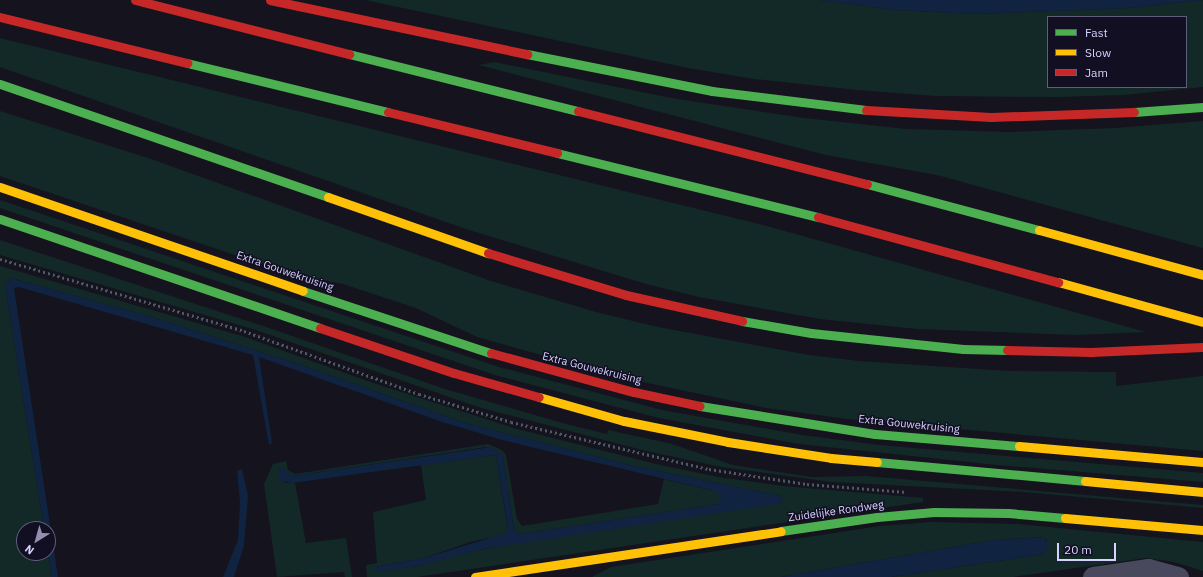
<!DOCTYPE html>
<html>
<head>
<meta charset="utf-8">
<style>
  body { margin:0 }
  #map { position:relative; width:1203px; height:577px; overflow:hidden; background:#15131e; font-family:"IBM Plex Sans",sans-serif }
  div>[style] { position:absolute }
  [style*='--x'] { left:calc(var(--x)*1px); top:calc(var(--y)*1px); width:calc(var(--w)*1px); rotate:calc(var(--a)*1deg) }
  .green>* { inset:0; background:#122928 }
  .water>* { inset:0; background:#102341 }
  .path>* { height:2.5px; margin-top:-1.25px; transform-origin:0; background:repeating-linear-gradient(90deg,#4b5a65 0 2px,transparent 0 5px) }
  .street>* { height:21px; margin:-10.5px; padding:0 10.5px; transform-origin:10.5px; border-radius:10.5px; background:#49495e }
  .fast>* { height:9px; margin:-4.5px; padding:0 4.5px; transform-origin:4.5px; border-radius:4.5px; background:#4caf50 }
  .slow>* { height:9px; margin:-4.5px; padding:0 4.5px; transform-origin:4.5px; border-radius:4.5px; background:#ffc107 }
  .jam>* { height:9px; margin:-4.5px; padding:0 4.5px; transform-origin:4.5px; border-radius:4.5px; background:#c62828 }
  span { translate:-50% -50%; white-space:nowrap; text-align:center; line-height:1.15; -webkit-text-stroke:3px #120f22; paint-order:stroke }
  .street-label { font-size:11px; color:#d6d2fd }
  .legend { position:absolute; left:1047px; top:16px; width:140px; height:72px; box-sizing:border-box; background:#120f22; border:1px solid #605d7a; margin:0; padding:5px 7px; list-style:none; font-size:12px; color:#d6d2fd }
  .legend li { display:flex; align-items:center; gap:8px; height:20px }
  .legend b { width:20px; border:1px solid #605d7a }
  .north { position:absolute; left:16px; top:521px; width:40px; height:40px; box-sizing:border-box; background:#120f22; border:1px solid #605d7a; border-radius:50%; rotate:217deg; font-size:11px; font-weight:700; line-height:16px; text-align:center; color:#d6d2fd }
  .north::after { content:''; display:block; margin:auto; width:14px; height:18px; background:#928faf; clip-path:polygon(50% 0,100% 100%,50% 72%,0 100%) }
  .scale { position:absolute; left:1057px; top:543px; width:59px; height:18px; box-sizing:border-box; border:2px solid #d6d2fd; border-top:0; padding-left:5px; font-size:12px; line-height:14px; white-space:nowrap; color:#d6d2fd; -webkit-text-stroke:3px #120f22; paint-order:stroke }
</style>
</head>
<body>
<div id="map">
  <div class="green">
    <div style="clip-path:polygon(evenodd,365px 0,820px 0,895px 10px,976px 14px,1129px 8px,1203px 0,1203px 87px,1123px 95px,1058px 97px,936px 96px,857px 90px,754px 79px,688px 68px,365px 0,1048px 17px,1186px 17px,1186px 87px,1048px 87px,1048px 17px)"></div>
    <div style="clip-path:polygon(0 38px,767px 226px,1146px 332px,1075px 335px,917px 329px,820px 319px,699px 297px,646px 284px,466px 229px,0 67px)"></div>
    <div style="clip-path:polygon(494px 62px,671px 98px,804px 118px,906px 129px,1012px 132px,1115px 128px,1203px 121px,1203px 248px,937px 175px,826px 155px,479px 65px)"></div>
    <div style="clip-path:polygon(0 111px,151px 159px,491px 281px,596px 312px,658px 327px,809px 355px,859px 361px,1008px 371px,1116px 372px,1116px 386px,1203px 376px,1203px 451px,847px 419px,766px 408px,624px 378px,477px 337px,416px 308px,343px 284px,288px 273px,0 176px)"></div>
    <div style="clip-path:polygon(0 200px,499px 367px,662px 410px,802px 435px,880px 445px,1203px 473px,1203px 482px,997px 465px,799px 444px,659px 418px,495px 375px,0 208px)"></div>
    <div style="clip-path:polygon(0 240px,266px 327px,445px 389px,566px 424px,607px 434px,608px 430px,672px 444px,733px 465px,812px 477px,866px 476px,1203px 505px,1203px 508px,1024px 492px,831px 482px,722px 467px,646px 451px,478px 407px,259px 331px,0 255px)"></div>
    <div style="clip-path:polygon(0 266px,242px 336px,373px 383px,517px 429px,656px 464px,718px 477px,783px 486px,923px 498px,923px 502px,417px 577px,367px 577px,366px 565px,377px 563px,373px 512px,426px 500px,421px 465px,496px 455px,508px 530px,503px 535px,470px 542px,424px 558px,375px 567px,375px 571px,419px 566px,468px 552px,564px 535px,782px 502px,780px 496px,629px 465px,465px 423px,301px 365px,155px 318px,11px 278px,5px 285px,44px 529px,24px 529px,24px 553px,48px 553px,52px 577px,0 577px)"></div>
    <div style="clip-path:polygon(488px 444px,502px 450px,506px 455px,517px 519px,522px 526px,658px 504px,664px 479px,718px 492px,721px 496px,720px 501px,718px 504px,520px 534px,514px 530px,503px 457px,486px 447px,293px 476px,284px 470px,284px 483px,295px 483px,306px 543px,346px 538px,352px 577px,345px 577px,344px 572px,277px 577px,264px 484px,273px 464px,286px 461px,288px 470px,295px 474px)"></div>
    <div style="clip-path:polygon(931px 522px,1018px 524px,1203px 542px,1203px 571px,1174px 562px,1146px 558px,1013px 577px,891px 577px,1044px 554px,1047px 540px,1043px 537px,994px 540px,781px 577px,592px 577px,611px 567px,880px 526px)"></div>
  </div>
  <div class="water">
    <div style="clip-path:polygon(820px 0,1203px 0,1129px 8px,976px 14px,895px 10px)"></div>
    <div style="clip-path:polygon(11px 278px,155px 318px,301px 365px,465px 423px,629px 465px,780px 496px,784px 500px,778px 504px,483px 549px,419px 566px,375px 572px,375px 567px,424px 558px,506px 533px,508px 527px,496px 455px,292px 483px,280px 481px,278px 469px,282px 468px,293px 476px,491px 447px,503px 457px,514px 530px,520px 534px,718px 504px,721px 496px,711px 490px,506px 441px,445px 423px,259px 357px,272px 443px,269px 445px,253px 355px,19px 287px,14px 288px,58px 577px,52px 577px,48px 553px,48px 529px,44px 529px,5px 285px)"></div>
    <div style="clip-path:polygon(242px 469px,248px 496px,244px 546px,234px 577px,223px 577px,238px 540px,240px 502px,237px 471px)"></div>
    <div style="clip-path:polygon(1044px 537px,1049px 546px,1044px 554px,891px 577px,781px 577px,994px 540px)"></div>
  </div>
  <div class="path">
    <div style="--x:0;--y:259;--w:254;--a:16.4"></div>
    <div style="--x:244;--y:331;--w:186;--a:19.8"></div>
    <div style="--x:419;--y:394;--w:96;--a:16.9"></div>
    <div style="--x:511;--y:422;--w:204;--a:13.4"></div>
    <div style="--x:709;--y:469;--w:99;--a:8.7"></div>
    <div style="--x:807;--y:484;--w:100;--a:4.6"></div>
  </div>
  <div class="street">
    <div style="--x:1093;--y:577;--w:56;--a:-8.3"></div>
    <div style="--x:1148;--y:569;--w:31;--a:15"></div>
  </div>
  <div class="fast">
    <div style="--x:349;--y:54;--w:236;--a:14"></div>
    <div style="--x:527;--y:54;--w:189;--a:11.3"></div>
    <div style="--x:712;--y:91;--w:155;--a:7"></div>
    <div style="--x:187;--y:63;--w:207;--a:13.7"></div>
    <div style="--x:0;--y:84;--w:347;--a:19"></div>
    <div style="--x:1134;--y:112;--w:69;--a:-4.1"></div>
    <div style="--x:557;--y:153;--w:269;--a:13.8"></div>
    <div style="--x:867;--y:184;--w:178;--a:15"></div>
    <div style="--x:0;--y:219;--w:338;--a:18.8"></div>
    <div style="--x:303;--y:291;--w:198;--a:18.3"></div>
    <div style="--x:742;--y:321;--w:70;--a:9.9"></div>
    <div style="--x:811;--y:333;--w:153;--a:6"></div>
    <div style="--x:963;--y:349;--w:44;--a:1.3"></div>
    <div style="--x:700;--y:406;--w:177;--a:9.1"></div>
    <div style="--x:875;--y:434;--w:144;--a:4.8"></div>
    <div style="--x:877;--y:462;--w:209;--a:5.2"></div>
    <div style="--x:781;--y:531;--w:97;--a:-8.3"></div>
    <div style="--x:877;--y:517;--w:57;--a:-5"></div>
    <div style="--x:934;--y:512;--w:74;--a:0.8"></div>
    <div style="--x:1008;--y:513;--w:57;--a:5"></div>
  </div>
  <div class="slow">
    <div style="--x:0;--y:187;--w:320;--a:18.9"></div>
    <div style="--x:328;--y:197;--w:170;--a:19.3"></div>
    <div style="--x:1039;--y:230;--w:170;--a:15.3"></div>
    <div style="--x:1058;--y:282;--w:150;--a:15.4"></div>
    <div style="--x:539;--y:397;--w:88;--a:15.8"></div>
    <div style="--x:624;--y:421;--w:106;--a:11.4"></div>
    <div style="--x:728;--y:442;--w:104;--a:8.8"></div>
    <div style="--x:831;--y:458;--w:46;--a:5"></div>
    <div style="--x:1019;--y:446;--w:185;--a:5"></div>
    <div style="--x:1085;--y:481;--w:119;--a:5.3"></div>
    <div style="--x:1065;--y:518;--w:139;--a:5"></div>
    <div style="--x:475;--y:577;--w:309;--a:-8.5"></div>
  </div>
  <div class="jam">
    <div style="--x:135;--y:0;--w:221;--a:14.2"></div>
    <div style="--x:270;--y:0;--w:263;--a:11.9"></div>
    <div style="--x:0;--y:17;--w:193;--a:13.8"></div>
    <div style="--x:866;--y:110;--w:125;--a:3.2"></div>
    <div style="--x:991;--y:117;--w:143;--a:-2"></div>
    <div style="--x:578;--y:111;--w:298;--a:14.2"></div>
    <div style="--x:388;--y:112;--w:174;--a:13.6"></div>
    <div style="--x:818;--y:217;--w:249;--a:15.2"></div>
    <div style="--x:488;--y:253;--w:144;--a:16.9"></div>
    <div style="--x:626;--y:295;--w:119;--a:12.6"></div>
    <div style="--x:320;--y:328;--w:141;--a:18.6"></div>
    <div style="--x:454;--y:373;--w:88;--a:15.8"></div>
    <div style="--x:1007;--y:350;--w:84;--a:1.4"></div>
    <div style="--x:1091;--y:352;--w:112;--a:-2.6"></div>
    <div style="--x:491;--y:353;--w:148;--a:15.3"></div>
    <div style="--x:634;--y:392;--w:67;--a:12"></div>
  </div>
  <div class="street-label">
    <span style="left:285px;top:271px;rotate:19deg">Extra Gouwekruising</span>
    <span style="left:592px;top:368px;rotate:14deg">Extra Gouwekruising</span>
    <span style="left:909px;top:424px;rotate:6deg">Extra Gouwekruising</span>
    <span style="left:836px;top:511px;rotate:-8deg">Zuidelijke Rondweg</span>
  </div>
  <ul class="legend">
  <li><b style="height:5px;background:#4caf50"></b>Fast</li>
  <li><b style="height:5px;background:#ffc107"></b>Slow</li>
  <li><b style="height:5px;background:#c62828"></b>Jam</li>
  </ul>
  <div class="north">N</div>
  <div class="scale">20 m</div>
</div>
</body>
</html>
